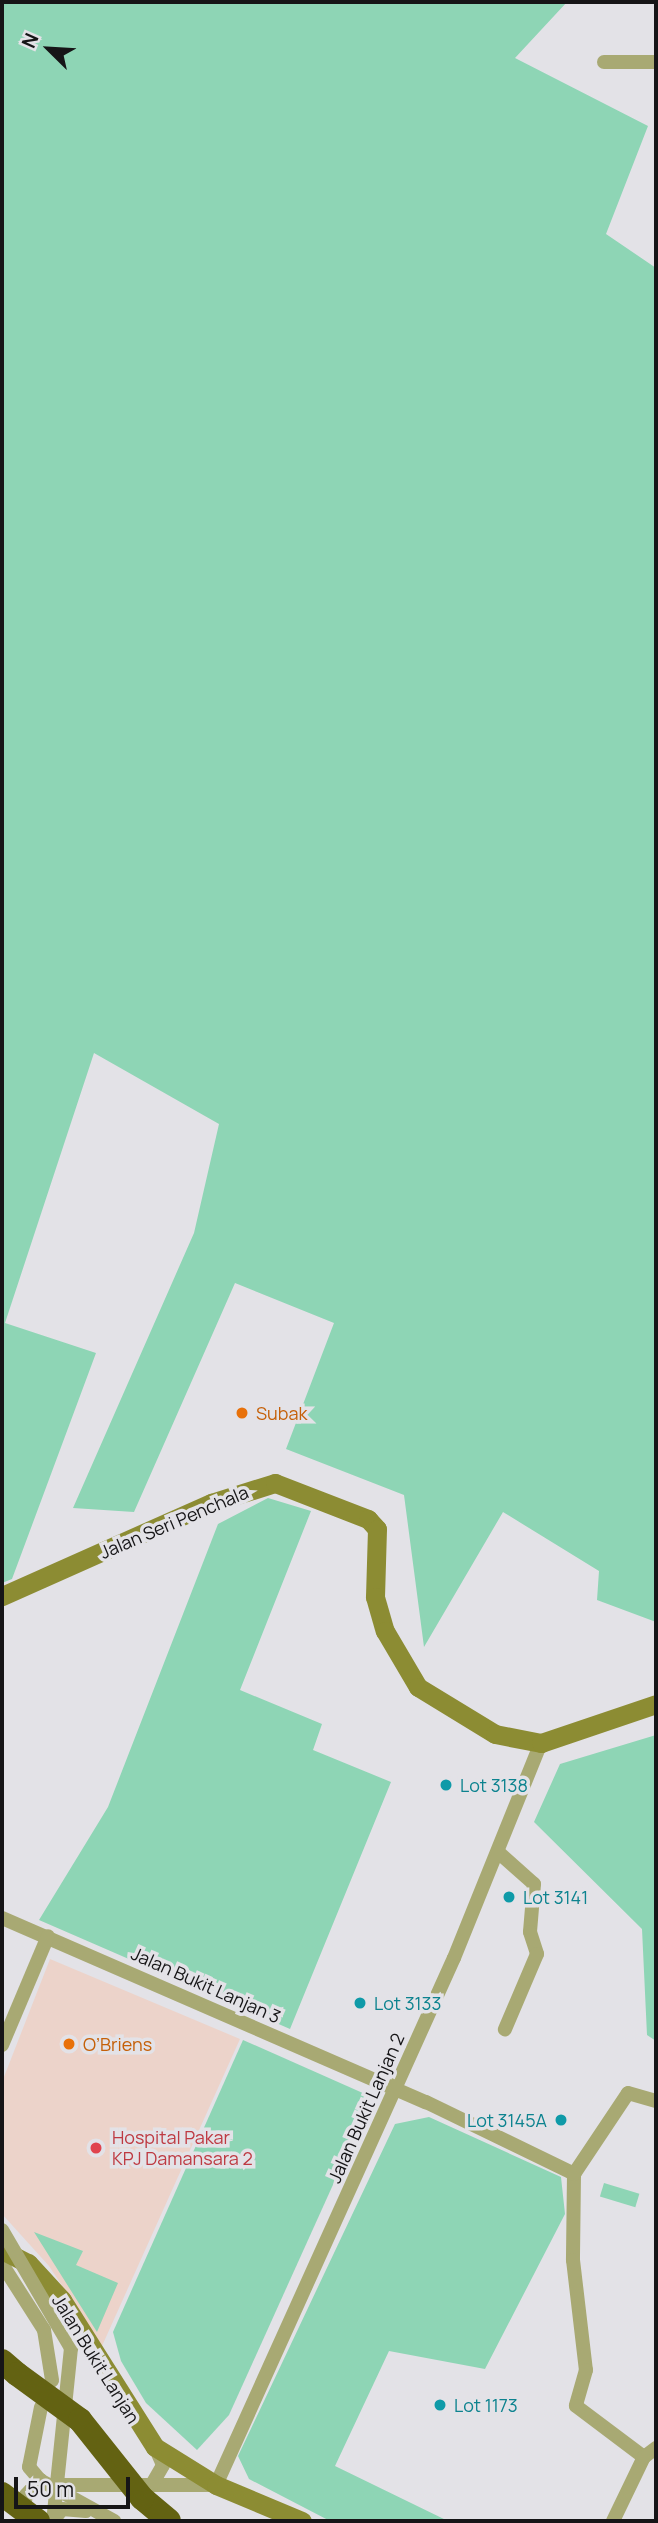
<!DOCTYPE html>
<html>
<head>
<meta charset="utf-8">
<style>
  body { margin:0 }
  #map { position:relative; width:658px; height:2523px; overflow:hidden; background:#e3e2e7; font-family:Manrope,sans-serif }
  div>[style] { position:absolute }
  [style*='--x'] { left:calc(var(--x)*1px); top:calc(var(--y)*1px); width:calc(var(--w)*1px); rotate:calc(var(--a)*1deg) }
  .medical>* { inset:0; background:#ecd3ca }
  .green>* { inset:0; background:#8ed5b5; transform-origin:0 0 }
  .street>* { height:14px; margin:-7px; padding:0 7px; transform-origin:7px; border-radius:7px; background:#a8a973 }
  .secondary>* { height:19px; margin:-9.5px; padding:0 9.5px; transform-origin:9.5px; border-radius:9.5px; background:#8c8c33 }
  .highway>* { height:24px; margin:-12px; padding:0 12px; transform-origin:12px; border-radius:12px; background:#636212 }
  .street-bridge>* { height:14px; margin:-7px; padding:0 7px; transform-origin:7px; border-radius:7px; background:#a8a973 }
  .highway-bridge>* { height:24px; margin:-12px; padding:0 12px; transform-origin:12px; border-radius:12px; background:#636212 }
  .dots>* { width:19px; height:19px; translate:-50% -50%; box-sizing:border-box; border:4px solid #e3e2e7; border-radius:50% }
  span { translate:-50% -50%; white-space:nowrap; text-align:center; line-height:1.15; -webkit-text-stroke:7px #e3e2e7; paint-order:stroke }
  .food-label { font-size:18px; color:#c56008 }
  .left { translate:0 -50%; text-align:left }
  .street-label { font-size:18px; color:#161517 }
  .culture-label { font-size:18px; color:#0d838f }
  .right { translate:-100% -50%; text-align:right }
  .health-label { font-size:18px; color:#be3a42 }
  .frame { position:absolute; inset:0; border:4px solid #161517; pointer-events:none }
  .north { position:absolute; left:14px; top:14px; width:70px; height:70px; -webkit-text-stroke:5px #e3e2e7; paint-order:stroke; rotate:294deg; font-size:19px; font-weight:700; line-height:28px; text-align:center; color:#161517 }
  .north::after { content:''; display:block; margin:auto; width:24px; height:32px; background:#161517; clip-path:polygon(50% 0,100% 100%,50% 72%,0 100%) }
  .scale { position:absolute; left:14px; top:2477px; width:116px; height:32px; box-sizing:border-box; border:4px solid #161517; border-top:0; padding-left:9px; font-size:21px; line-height:24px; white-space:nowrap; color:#161517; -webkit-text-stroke:5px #e3e2e7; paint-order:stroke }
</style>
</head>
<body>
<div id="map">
  <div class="medical">
    <div style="clip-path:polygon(50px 1959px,240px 2039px,102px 2346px,49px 2266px,2px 2214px,2px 2082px)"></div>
  </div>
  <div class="green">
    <div style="clip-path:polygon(2px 2px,567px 2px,515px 58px,648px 126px,606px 234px,656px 268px,656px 1622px,597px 1600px,599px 1571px,503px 1512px,424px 1647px,404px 1495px,286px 1449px,334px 1323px,235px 1283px,134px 1512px,73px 1508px,194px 1233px,219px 1124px,94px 1053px,5px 1323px,96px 1353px,12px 1579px,2px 1583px)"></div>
    <div style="clip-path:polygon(268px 1498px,311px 1511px,240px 1690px,322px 1724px,313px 1750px,391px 1782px,290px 2029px,39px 1920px,108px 1807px,218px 1524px)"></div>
    <div style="clip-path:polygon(656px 1735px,656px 2041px,647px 2035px,642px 1929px,534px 1822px,560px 1764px)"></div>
    <div style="clip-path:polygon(243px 2040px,365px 2094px,369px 2105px,229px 2415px,197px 2450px,146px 2403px,121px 2361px,113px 2332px)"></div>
    <div style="clip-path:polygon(429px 2117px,561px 2177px,565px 2214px,485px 2369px,389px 2351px,335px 2466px,448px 2521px,330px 2521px,249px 2479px,238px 2456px,395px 2124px)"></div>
    <div style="left:604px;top:2183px;width:37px;height:14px;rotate:17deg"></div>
    <div style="clip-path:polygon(34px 2232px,83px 2251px,76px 2265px,118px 2283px,97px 2332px)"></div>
  </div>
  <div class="street">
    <div style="--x:604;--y:62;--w:52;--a:0"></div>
    <div style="--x:498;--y:1852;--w:48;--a:41.6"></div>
    <div style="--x:534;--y:1884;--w:48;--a:94.8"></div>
    <div style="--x:530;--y:1932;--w:23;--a:72"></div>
    <div style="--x:537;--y:1954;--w:82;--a:113.1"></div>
    <div style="--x:2;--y:1918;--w:462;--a:23.5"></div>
    <div style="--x:426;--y:2102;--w:165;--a:25.9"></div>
    <div style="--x:2;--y:2045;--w:118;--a:-67.1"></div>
    <div style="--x:574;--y:2174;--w:86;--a:90.7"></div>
    <div style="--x:573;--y:2260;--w:111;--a:83.3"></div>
    <div style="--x:586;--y:2370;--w:37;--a:106"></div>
    <div style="--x:576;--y:2406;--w:85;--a:36.9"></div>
    <div style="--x:574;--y:2174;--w:97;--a:-56.3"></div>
    <div style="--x:628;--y:2093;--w:29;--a:16"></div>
    <div style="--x:2;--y:2264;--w:78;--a:57.5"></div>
    <div style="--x:44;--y:2330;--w:51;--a:80.9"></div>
    <div style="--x:41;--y:2407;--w:61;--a:101.3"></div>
    <div style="--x:29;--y:2467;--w:17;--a:50"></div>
    <div style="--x:40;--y:2480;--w:85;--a:29"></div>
    <div style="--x:52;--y:2485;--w:164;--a:0"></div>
    <div style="--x:216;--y:2485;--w:578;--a:-65.7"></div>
    <div style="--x:454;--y:1958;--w:232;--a:-68"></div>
    <div style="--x:151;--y:2486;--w:24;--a:-60"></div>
    <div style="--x:163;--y:2465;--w:20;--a:-114"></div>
    <div style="--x:23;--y:2514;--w:19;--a:-81"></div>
    <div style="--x:26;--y:2495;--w:21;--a:-47"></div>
    <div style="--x:53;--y:2521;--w:15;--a:-53"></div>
    <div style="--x:62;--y:2509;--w:24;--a:5"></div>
    <div style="--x:613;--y:2521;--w:71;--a:-64.2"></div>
    <div style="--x:644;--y:2457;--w:15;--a:-37"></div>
  </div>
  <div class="secondary">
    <div style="--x:2;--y:1596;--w:229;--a:-24"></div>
    <div style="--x:211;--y:1503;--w:67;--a:-17.4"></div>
    <div style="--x:275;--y:1483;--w:100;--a:21.2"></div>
    <div style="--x:368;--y:1519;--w:13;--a:48"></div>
    <div style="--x:377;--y:1529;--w:68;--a:91.7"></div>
    <div style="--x:375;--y:1597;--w:35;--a:74"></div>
    <div style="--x:385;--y:1631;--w:65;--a:59.5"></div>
    <div style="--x:418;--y:1687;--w:90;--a:31.4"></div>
    <div style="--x:495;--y:1734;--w:47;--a:11.1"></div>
    <div style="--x:541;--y:1743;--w:121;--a:-18.7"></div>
    <div style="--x:2;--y:2250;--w:29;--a:27"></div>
    <div style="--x:28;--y:2263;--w:50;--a:47.4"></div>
    <div style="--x:62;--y:2300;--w:174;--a:57.7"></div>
    <div style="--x:155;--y:2447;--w:72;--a:31.9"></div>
    <div style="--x:216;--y:2485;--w:93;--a:22.7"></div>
  </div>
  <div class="highway">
    <div style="--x:2;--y:2361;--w:20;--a:41"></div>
    <div style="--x:142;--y:2498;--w:35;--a:40"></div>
  </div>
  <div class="street-bridge">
    <div style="--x:2;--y:2230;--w:137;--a:59.7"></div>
    <div style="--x:71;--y:2348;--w:174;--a:95.9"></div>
  </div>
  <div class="highway-bridge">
    <div style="--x:17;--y:2374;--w:78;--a:36.1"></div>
    <div style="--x:80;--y:2420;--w:100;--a:51.5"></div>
    <div style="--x:2;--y:2494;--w:45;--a:36.9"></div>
  </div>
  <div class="dots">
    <div style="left:242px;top:1413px;background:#e8710a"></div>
    <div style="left:446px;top:1785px;background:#0f9aa8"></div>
    <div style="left:509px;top:1897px;background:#0f9aa8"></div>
    <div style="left:360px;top:2003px;background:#0f9aa8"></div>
    <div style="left:69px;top:2044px;background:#e8710a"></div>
    <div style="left:561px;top:2120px;background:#0f9aa8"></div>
    <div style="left:96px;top:2148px;background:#e0444e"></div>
    <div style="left:440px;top:2405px;background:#0f9aa8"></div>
  </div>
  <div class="food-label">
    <span class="left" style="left:256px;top:1413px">Subak</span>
    <span class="left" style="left:83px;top:2044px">O’Briens</span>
  </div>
  <div class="street-label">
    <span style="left:174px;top:1522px;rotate:-23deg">Jalan Seri Penchala</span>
    <span style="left:206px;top:1985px;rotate:24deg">Jalan Bukit Lanjan 3</span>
    <span style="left:366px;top:2108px;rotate:-66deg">Jalan Bukit Lanjan 2</span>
    <span style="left:96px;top:2359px;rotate:58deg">Jalan Bukit Lanjan</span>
  </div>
  <div class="culture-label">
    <span class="left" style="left:460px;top:1785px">Lot 3138</span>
    <span class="left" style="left:523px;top:1897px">Lot 3141</span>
    <span class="left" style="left:374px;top:2003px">Lot 3133</span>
    <span class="right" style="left:547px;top:2120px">Lot 3145A</span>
    <span class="left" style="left:454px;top:2405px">Lot 1173</span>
  </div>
  <div class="health-label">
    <span class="left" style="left:112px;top:2148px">Hospital Pakar<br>KPJ Damansara 2</span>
  </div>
  <div class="frame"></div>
  <div class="north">N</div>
  <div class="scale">50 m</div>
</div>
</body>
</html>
